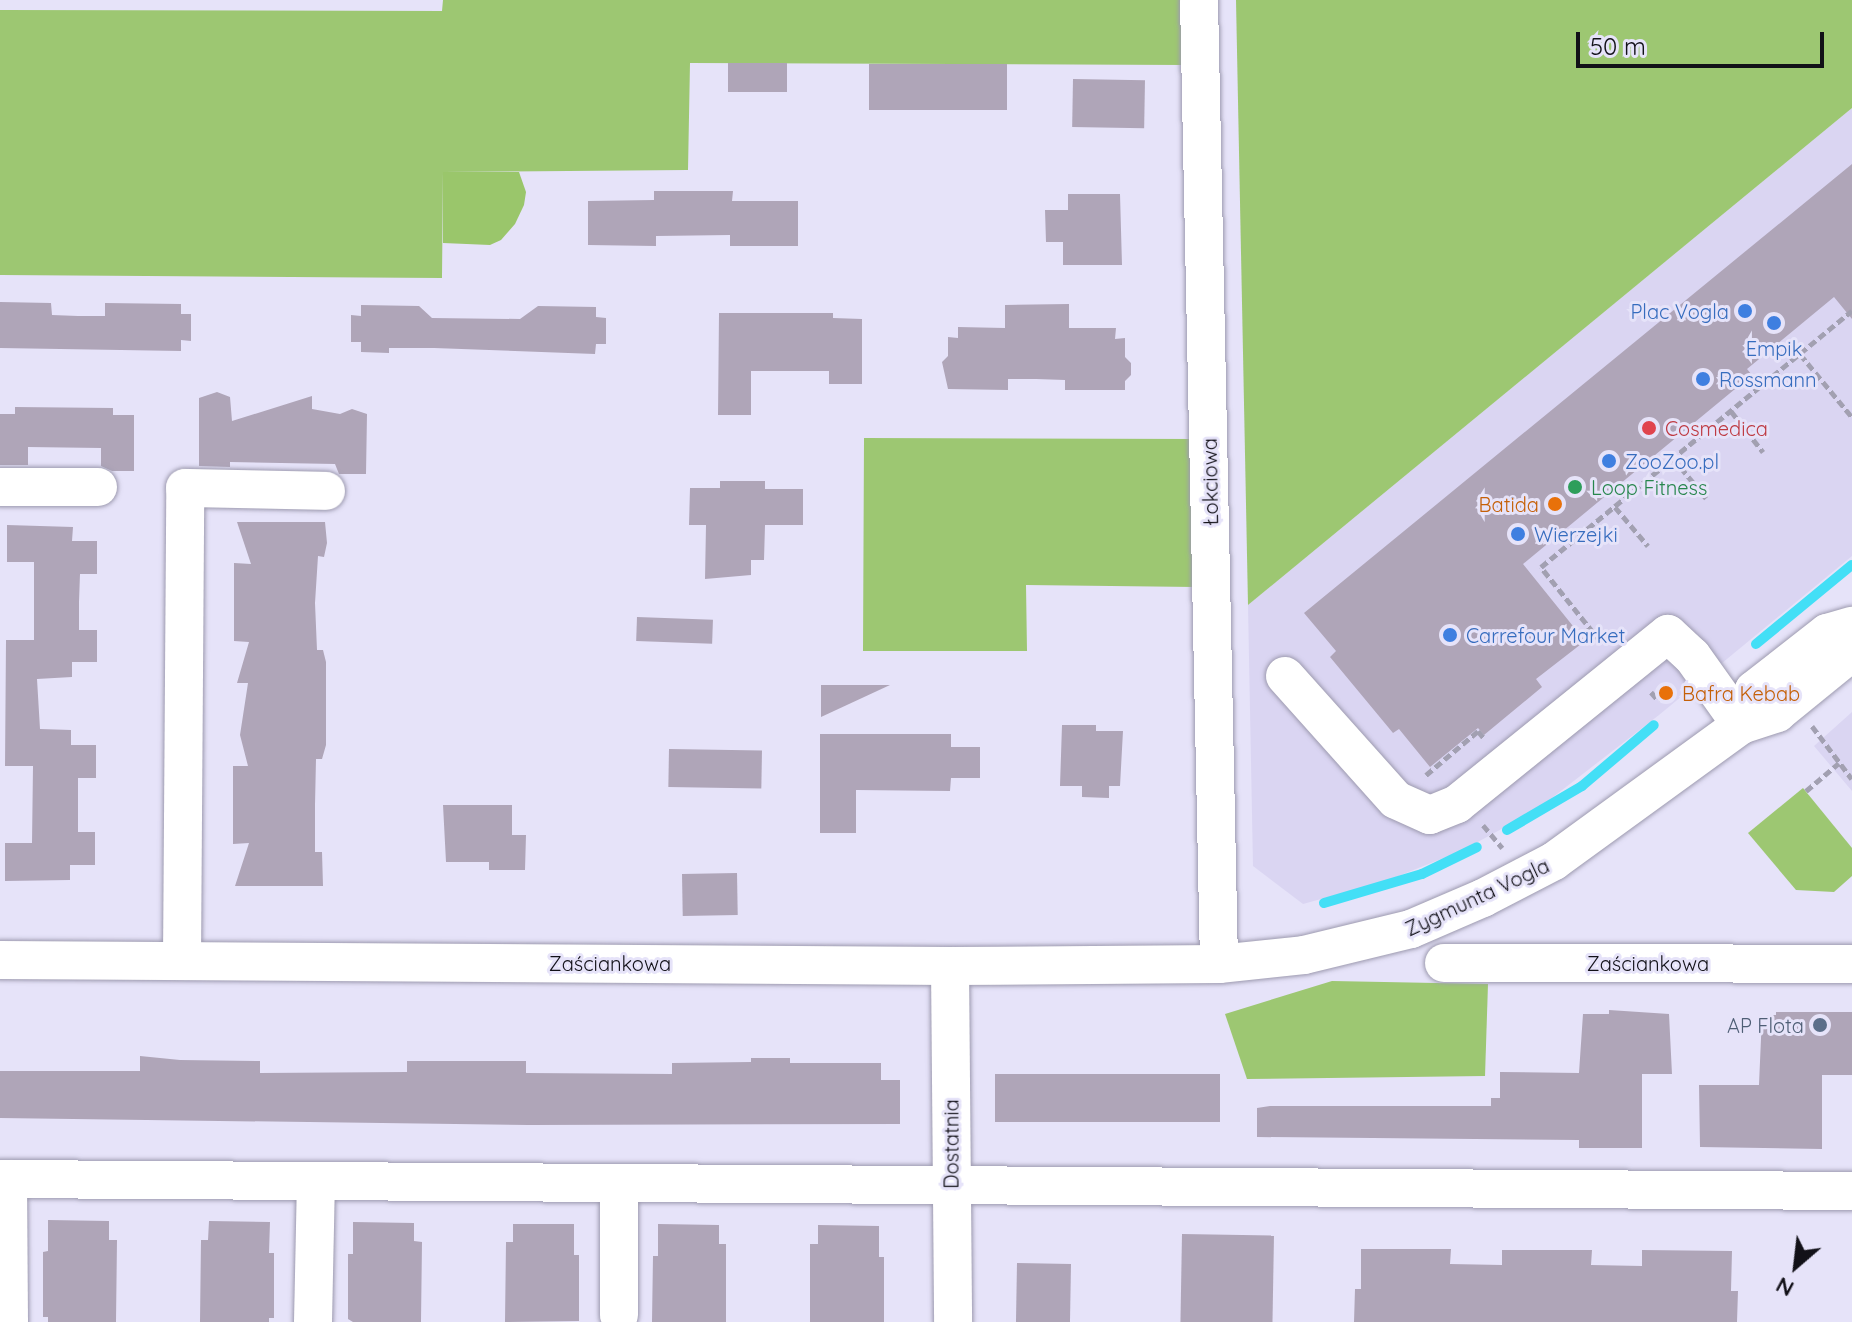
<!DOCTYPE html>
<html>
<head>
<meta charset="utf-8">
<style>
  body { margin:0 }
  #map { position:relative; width:1852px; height:1322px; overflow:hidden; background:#e6e3f9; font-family:Quicksand,sans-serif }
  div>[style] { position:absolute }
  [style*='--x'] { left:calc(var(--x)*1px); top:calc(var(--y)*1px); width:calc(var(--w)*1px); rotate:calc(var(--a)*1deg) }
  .built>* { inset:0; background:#dad5f2 }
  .green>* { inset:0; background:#9dc772 }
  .forest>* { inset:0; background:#9ac66b }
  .stream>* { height:10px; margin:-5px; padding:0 5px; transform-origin:5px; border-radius:5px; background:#43dff6 }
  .building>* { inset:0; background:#afa5b8; transform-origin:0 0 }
  .path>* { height:5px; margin-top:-2.5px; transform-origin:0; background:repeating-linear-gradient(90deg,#a2a0b1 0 8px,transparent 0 12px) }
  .roads { filter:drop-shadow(0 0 2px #9d9aaf) drop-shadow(0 0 2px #9d9aaf) }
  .minor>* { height:38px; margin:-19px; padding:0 19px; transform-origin:19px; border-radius:19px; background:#fff }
  .dots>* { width:22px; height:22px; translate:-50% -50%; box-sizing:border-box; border:4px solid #e6e3f9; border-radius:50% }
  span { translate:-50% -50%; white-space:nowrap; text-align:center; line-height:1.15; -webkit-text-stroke:6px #e6e3f9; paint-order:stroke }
  .shop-label { font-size:20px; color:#366cbe }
  .right { translate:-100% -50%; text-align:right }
  .left { translate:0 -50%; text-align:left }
  .health-label { font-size:20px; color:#be3a42 }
  .street-label { font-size:20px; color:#121118 }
  .leisure-label { font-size:20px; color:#27864d }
  .food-label { font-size:20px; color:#c56008 }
  .service-label { font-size:20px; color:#4e5e75 }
  .north { position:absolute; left:1756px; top:1226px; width:80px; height:80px; -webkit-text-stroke:6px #e6e3f9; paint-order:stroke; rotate:208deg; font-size:22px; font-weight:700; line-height:32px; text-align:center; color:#121118 }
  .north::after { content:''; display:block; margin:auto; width:28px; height:36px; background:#121118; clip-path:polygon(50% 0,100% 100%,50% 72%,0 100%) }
  .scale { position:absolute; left:1576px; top:32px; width:248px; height:36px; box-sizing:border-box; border:4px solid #121118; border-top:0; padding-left:10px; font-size:24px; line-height:28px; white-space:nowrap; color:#121118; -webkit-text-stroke:6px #e6e3f9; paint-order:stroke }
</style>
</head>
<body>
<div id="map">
  <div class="built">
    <div style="clip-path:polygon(1852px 108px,1852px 556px,1659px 715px,1535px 811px,1461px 851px,1386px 881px,1303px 904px,1253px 866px,1248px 605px)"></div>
    <div style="clip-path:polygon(1852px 712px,1852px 791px,1814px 746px)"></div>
  </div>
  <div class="green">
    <div style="clip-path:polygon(443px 0,1184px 0,1187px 65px,690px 63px,688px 170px,443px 172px,442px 278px,0 275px,0 10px,442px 11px)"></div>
    <div style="clip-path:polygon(1236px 0,1852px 0,1852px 108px,1248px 605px)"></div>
    <div style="clip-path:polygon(864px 438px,1195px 439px,1196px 587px,1026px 585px,1027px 651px,863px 651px)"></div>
    <div style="clip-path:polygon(1803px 788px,1852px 848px,1852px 876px,1834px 892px,1796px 890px,1748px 833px)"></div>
    <div style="clip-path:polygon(1332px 981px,1488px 984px,1485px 1076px,1247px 1079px,1225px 1014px)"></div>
  </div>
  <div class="forest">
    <div style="clip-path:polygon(443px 172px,519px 172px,526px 192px,524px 205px,515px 224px,501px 240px,490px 245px,443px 243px)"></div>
  </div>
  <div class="stream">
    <div style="--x:1756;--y:644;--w:124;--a:-39.5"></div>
    <div style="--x:1507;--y:830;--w:87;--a:-30.4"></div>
    <div style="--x:1582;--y:786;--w:94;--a:-40.3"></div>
    <div style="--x:1324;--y:903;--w:102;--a:-16.5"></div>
    <div style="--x:1422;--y:874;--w:61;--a:-26.1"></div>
  </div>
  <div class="building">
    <div style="left:728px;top:63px;width:59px;height:29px"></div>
    <div style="left:869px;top:64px;width:138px;height:46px"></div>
    <div style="left:1073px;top:79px;width:72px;height:48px;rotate:1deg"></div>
    <div style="clip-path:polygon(1852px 164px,1852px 319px,1834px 297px,1747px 369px,1752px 375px,1523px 564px,1585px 641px,1536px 679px,1542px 687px,1484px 735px,1478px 728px,1430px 767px,1399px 729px,1393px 733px,1330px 657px,1336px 651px,1304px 613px)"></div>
    <div style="clip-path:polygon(654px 191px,733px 191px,732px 201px,798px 201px,798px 246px,730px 246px,730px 235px,656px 236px,656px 246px,588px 245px,588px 201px,654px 200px)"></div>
    <div style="clip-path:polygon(1068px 194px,1120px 194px,1122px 265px,1063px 265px,1063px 242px,1046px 242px,1045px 210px,1068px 210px)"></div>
    <div style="clip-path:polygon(0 302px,51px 303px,52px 315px,78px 316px,105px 316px,105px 303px,181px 304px,181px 314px,191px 314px,191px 341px,181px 340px,181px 351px,0 348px)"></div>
    <div style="clip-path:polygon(1069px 304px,1069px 328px,1116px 328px,1115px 339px,1125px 338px,1125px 357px,1131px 363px,1131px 375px,1125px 381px,1125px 390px,1065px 390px,1065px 380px,1036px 379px,1008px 379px,1008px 390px,948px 389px,942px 362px,948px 356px,948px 337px,958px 338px,958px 327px,1005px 328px,1005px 305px)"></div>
    <div style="clip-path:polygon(361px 305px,419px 306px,432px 318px,520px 319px,538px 306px,596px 307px,596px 317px,606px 318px,606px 344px,596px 344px,595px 354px,434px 348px,389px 348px,389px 353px,361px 352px,361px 342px,351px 342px,351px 315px,361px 316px)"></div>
    <div style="clip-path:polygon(719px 313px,833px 313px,833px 318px,862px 319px,862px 384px,829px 384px,829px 371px,751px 371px,751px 415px,718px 415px)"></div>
    <div style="clip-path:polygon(217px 392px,230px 397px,232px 421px,312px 396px,312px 409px,340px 414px,352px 409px,367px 414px,366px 474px,339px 474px,335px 464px,230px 462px,230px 467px,199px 466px,199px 398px)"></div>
    <div style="clip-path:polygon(15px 407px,113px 408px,113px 415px,134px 415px,134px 471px,112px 471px,101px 466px,101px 448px,28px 447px,28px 465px,0 465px,0 414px,15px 414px)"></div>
    <div style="clip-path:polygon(720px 481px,765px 481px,765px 489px,803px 489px,803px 525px,765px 525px,764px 560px,751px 560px,751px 575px,705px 579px,706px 525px,689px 525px,690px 488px,720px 488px)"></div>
    <div style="clip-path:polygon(237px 522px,325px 522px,327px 543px,324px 557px,318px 556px,315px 603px,317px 650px,323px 650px,326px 662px,326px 745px,322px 759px,316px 759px,315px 805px,315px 852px,322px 852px,323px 886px,235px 886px,249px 843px,233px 844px,233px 766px,248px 766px,240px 735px,248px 683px,237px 683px,249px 642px,234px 641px,234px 563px,251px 564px)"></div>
    <div style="clip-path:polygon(7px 525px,73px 527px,72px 541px,97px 541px,97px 574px,80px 574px,79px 602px,79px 630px,97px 630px,97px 662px,72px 662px,72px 677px,37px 679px,40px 729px,71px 730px,71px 745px,96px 745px,96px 778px,78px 778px,78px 832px,95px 832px,95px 865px,70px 865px,70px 880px,5px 881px,5px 843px,32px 843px,33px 766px,5px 766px,6px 640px,34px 640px,34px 562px,7px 562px)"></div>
    <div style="left:637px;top:617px;width:76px;height:24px;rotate:2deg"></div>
    <div style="clip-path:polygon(821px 685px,890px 685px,821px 717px)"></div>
    <div style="clip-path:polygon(1062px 725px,1096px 725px,1096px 731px,1123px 731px,1120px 786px,1109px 786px,1109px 798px,1082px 797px,1082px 786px,1060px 786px)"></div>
    <div style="clip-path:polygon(820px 734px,951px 734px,951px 747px,980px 747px,980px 778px,951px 778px,950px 791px,856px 790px,856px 833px,820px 833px)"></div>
    <div style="left:669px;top:749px;width:93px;height:38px;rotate:1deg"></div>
    <div style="clip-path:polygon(443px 805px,512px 805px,512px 835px,526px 835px,525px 870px,489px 870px,489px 862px,446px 862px)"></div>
    <div style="left:737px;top:873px;width:42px;height:55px;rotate:89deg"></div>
    <div style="clip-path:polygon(1609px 1010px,1669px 1014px,1672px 1074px,1642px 1074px,1642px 1148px,1579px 1148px,1579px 1140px,1257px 1137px,1257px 1108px,1270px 1106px,1491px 1106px,1491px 1098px,1500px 1098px,1500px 1072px,1579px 1073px,1583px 1014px,1609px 1014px)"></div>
    <div style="clip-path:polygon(1776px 1012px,1852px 1012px,1852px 1075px,1822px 1075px,1822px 1149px,1700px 1147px,1699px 1085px,1759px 1085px,1762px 1015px,1776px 1015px)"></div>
    <div style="clip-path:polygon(140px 1056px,180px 1060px,260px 1061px,260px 1073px,407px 1072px,407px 1061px,526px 1061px,526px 1073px,672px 1074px,672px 1063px,751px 1062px,751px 1058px,790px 1058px,790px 1063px,881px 1063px,881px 1080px,900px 1080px,900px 1124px,529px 1125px,0 1118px,0 1071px,140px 1071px)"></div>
    <div style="left:995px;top:1074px;width:225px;height:48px"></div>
    <div style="clip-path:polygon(48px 1220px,109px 1221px,109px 1240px,117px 1240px,116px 1322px,48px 1322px,48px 1317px,43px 1317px,43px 1252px,48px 1251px)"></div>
    <div style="clip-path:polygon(209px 1221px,270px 1222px,269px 1253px,274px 1253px,274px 1318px,269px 1318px,269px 1322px,200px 1322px,201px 1240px,208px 1240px)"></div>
    <div style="clip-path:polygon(353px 1222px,414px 1223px,414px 1241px,422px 1242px,421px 1322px,353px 1322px,348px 1319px,348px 1254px,353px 1254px)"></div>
    <div style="clip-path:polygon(513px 1224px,574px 1224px,574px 1255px,579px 1255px,579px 1321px,505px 1322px,506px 1242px,513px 1242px)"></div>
    <div style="clip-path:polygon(658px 1224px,719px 1225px,719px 1244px,726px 1244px,726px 1322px,652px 1322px,653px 1256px,658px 1256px)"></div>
    <div style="clip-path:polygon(818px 1225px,879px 1226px,879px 1257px,884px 1257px,884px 1322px,810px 1322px,810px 1244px,818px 1244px)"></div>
    <div style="left:1182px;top:1234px;width:92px;height:88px;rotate:1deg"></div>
    <div style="clip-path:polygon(1361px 1249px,1451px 1249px,1450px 1264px,1502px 1265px,1502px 1250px,1592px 1250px,1591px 1265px,1642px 1266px,1642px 1250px,1732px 1251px,1731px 1291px,1738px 1291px,1737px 1322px,1354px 1322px,1355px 1289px,1361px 1289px)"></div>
    <div style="left:1017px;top:1263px;width:54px;height:59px;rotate:1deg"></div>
  </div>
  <div class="path">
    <div style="--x:1800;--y:354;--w:82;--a:50.5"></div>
    <div style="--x:1731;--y:411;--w:52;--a:52"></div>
    <div style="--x:1673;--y:458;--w:52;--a:50.5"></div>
    <div style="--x:1615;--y:507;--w:51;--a:49.8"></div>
    <div style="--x:1601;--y:642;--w:96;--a:-128.7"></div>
    <div style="--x:1541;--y:567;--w:403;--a:-39.5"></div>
    <div style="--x:1651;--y:692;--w:11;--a:49"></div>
    <div style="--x:1658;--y:700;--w:20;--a:-37"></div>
    <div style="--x:1812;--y:726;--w:66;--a:53"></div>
    <div style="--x:1426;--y:775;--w:68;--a:-40.2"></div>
    <div style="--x:1478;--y:731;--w:8;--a:50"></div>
    <div style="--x:1806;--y:791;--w:43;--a:-40.3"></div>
    <div style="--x:1483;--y:825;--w:30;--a:50"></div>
  </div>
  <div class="roads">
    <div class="minor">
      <div style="--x:1199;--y:0;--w:964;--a:88.81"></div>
      <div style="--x:0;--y:487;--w:98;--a:0"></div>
      <div style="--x:1285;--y:676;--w:166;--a:48.2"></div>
      <div style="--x:1396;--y:800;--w:37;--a:24"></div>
      <div style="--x:1430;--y:815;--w:29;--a:-22"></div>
      <div style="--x:1457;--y:804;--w:271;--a:-38.9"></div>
      <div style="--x:1668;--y:634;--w:33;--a:43"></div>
      <div style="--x:1692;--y:656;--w:85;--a:54.6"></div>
      <div style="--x:1741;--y:725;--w:37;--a:-70"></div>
      <div style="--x:1754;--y:690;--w:93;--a:-38"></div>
      <div style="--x:1827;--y:633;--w:26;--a:-16"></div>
      <div style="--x:0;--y:960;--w:950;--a:0.36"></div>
      <div style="--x:950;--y:966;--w:269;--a:-0.4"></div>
      <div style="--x:1219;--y:964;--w:85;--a:-6"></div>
      <div style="--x:1304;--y:955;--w:110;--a:-13.7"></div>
      <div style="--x:1411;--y:929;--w:78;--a:-23.3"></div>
      <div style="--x:1483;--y:898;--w:80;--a:-27.5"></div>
      <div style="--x:1554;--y:861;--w:231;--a:-36"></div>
      <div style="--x:1741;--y:725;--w:38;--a:-18"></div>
      <div style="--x:1777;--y:713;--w:97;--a:-39.1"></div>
      <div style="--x:182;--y:961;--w:473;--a:-89.6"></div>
      <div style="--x:185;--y:488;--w:141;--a:1.2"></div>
      <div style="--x:1444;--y:963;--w:408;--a:0.1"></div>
      <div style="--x:950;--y:966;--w:356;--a:89.5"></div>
      <div style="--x:0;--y:1179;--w:1852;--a:0.37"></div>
      <div style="--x:8;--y:1179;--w:143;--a:89.6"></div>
      <div style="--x:619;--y:1315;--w:132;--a:-90"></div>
      <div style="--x:313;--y:1322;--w:139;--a:-88.8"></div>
    </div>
  </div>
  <div class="dots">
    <div style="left:1745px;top:311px;background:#3f7fe0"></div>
    <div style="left:1774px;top:323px;background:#3f7fe0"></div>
    <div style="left:1703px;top:379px;background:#3f7fe0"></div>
    <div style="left:1649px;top:428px;background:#e0444e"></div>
    <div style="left:1609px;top:461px;background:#3f7fe0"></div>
    <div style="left:1575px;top:487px;background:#2e9e5b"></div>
    <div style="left:1555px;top:504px;background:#e8710a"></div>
    <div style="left:1518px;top:534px;background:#3f7fe0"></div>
    <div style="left:1450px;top:635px;background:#3f7fe0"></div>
    <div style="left:1666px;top:693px;background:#e8710a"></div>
    <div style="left:1820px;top:1025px;background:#5c6f8a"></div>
  </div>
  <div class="shop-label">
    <span class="right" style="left:1729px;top:311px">Plac Vogla</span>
    <span style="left:1774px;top:348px">Empik</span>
    <span class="left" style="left:1719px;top:379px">Rossmann</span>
    <span class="left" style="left:1625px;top:461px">ZooZoo.pl</span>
    <span class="left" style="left:1534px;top:534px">Wierzejki</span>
    <span class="left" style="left:1466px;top:635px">Carrefour Market</span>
  </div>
  <div class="health-label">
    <span class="left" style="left:1665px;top:428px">Cosmedica</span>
  </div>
  <div class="street-label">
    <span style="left:1210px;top:482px;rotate:-91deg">Łokciowa</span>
    <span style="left:1477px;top:897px;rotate:-25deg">Zygmunta Vogla</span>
    <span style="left:610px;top:963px">Zaściankowa</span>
    <span style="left:1648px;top:963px">Zaściankowa</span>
    <span style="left:951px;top:1144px;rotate:-90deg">Dostatnia</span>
  </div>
  <div class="leisure-label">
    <span class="left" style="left:1591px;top:487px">Loop Fitness</span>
  </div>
  <div class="food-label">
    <span class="right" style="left:1539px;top:504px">Batida</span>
    <span class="left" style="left:1682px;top:693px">Bafra Kebab</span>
  </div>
  <div class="service-label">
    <span class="right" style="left:1804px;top:1025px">AP Flota</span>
  </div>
  <div class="north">N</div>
  <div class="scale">50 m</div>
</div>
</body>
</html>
